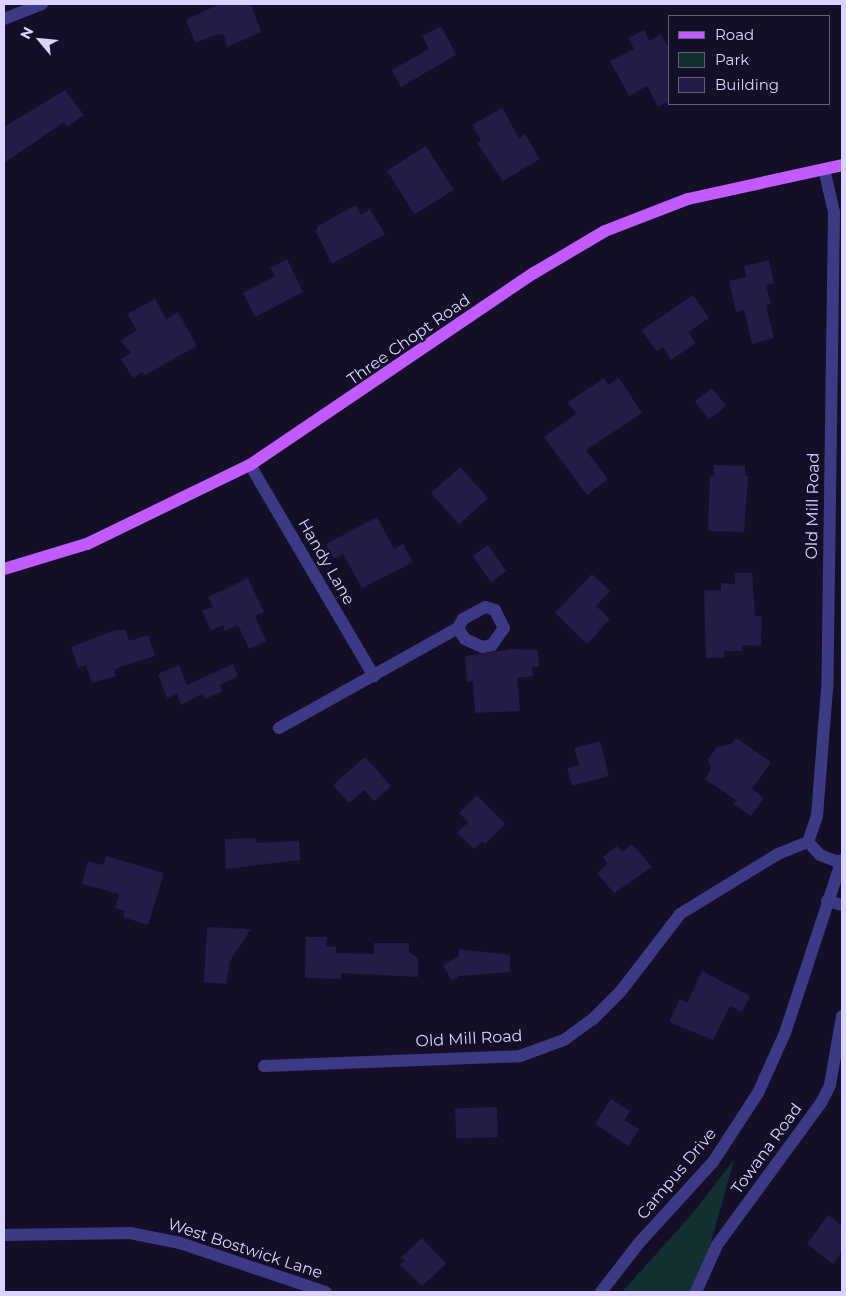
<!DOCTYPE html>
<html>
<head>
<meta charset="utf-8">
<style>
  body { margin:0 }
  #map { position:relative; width:846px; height:1296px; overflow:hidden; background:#130f26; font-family:Montserrat,sans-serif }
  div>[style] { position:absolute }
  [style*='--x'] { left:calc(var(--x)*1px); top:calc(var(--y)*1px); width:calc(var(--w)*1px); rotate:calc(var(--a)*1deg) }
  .green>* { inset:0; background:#12302f }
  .building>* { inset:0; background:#241b47; transform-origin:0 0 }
  .minor>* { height:12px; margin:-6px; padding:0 6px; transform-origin:6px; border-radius:6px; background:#3d3a85 }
  .major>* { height:12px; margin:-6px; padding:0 6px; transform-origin:6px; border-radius:6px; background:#c25bff }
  span { translate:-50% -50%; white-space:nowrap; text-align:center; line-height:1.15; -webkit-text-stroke:4px #130f26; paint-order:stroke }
  .street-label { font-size:16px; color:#d9d4ff }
  .frame { position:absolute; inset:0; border:5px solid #d9d4ff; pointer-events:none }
  .legend { position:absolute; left:668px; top:15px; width:162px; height:90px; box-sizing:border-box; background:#130f26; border:1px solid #625e7d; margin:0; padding:6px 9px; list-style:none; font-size:15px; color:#d9d4ff }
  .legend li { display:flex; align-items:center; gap:10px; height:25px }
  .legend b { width:25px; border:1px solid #625e7d }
  .north { position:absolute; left:15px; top:15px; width:50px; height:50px; -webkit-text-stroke:4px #130f26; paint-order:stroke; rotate:298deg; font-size:14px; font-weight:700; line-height:20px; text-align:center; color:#d9d4ff }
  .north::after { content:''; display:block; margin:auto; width:18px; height:22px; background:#d9d4ff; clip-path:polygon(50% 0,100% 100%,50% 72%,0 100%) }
</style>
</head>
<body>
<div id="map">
  <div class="green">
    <div style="clip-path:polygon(734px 1160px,697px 1292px,622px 1292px,691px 1215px)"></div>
  </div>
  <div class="building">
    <div style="clip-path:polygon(219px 4px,251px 4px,261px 32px,227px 47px,224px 35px,218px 34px,195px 43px,186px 20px)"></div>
    <div style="clip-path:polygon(441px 26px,456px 55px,401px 87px,392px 70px,429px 49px,422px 36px)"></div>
    <div style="clip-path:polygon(644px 30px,649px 41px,661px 34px,670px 51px,670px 101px,658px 107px,647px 86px,629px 96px,610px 61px,634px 49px,628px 38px)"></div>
    <div style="clip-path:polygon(65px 90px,84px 115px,67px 127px,64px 122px,4px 163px,4px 127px)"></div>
    <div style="clip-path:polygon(502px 108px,519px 138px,525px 134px,540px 159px,503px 181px,477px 143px,481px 140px,472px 125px)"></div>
    <div style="left:426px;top:146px;width:52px;height:46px;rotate:58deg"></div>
    <div style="clip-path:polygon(356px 205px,361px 215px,370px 209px,385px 234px,332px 264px,316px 232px,318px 226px)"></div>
    <div style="clip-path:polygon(287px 259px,303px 292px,255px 317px,243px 293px,275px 276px,270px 268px)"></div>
    <div style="clip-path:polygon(769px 260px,774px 283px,766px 285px,771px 304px,766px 305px,774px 338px,752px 344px,744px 310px,736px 312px,729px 281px,746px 277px,744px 266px)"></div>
    <div style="clip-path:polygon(693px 295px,709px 318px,688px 332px,696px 343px,671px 360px,663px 347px,656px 351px,642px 330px)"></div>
    <div style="clip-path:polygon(155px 299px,166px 319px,178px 312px,197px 346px,145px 375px,142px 372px,133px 378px,121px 359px,131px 353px,120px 341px,137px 330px,127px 314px)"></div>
    <div style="clip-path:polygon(604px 378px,608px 385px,619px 378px,642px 413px,586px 450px,608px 479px,587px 495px,544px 437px,576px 414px,568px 402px)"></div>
    <div style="left:712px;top:388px;width:23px;height:22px;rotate:52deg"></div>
    <div style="clip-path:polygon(714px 465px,745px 466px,745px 476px,748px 476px,744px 532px,708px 531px,710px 476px,714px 476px)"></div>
    <div style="left:460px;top:467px;width:42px;height:39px;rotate:48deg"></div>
    <div style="clip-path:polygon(377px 517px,394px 549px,403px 544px,413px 562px,362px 588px,343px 554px,334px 559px,326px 544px)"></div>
    <div style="left:488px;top:545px;width:32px;height:19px;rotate:55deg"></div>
    <div style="clip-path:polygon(735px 573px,752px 573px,755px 616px,762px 616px,761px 646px,742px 645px,742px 651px,724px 651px,724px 658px,706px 658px,704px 590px,721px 590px,721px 583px,735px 584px)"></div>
    <div style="clip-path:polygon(592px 574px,610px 591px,596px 606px,610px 619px,587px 644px,555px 613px)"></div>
    <div style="clip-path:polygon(248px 578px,264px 612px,255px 616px,266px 641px,249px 649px,238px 625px,225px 631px,223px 625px,211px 630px,202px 611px,213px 607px,208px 597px)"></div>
    <div style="clip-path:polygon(115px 630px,126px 630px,129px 641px,148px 635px,155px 656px,120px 667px,114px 670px,116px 676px,92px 683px,86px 665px,78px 668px,71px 647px)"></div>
    <div style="clip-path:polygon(511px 649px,538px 650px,539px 667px,532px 667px,533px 676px,517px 678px,520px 711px,475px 713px,473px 681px,467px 682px,465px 656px)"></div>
    <div style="clip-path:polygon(233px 664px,238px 676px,220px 685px,223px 691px,205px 699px,202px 694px,181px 705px,177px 694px,167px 698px,158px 674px,179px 665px,187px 685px)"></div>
    <div style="clip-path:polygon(736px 738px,771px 762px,752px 789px,764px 798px,751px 816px,733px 804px,736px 800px,705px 779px,711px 770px,708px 759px,716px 748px,732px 743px)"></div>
    <div style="clip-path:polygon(600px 741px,609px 776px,572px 786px,567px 768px,579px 765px,574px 748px)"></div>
    <div style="clip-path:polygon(365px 757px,391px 786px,374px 801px,364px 790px,349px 803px,333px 785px)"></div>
    <div style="clip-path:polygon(477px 795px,505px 824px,485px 844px,482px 841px,474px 849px,457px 833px,468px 822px,459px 813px)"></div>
    <div style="clip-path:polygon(256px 838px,256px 843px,299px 841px,300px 860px,226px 869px,225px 839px)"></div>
    <div style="clip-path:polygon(632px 844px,652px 867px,614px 893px,597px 873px,608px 864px,603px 857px,617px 846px,622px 852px)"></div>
    <div style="clip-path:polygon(106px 856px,164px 873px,148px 925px,123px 917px,125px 911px,115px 908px,119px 894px,82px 884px,88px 861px,103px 865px)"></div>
    <div style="clip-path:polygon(207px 927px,251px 929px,230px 961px,226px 984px,204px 982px)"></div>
    <div style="clip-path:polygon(306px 937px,327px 937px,326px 946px,336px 947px,336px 953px,374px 954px,374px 943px,409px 943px,409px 952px,418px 958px,418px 977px,341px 973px,341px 979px,305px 978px)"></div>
    <div style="clip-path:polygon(459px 949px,510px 955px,510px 972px,459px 976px,452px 981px,443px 966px,459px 956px)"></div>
    <div style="clip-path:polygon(702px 971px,750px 996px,742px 1012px,730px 1006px,713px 1040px,669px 1022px,680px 999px,687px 1003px)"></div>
    <div style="clip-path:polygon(611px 1099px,630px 1111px,624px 1120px,639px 1129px,628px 1146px,595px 1124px)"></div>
    <div style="left:497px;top:1107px;width:30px;height:42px;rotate:88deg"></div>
    <div style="clip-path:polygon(828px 1215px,842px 1226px,842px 1251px,833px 1264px,807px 1244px)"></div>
    <div style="clip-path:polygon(422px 1238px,446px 1264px,422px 1286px,400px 1265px,405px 1261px,401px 1257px)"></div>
  </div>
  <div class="minor">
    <div style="--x:4;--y:19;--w:41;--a:-21.5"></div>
    <div style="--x:824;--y:169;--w:44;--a:76.9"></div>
    <div style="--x:834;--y:212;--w:477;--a:90.8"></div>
    <div style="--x:827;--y:689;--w:127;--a:94.5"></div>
    <div style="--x:817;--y:816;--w:28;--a:109"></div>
    <div style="--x:808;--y:842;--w:18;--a:47"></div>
    <div style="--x:820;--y:855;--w:22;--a:21"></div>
    <div style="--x:250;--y:465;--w:245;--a:59.6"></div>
    <div style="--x:279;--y:728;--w:205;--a:-29.2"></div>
    <div style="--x:458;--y:628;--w:13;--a:58"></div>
    <div style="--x:465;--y:639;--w:19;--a:25"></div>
    <div style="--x:482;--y:647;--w:10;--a:-11"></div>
    <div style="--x:492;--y:645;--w:21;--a:-55"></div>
    <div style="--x:504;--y:628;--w:20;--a:-117"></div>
    <div style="--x:495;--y:610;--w:10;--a:-163"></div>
    <div style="--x:485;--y:607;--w:25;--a:151"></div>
    <div style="--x:463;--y:619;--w:10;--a:119"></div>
    <div style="--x:827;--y:901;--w:16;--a:15"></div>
    <div style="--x:264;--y:1066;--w:256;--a:-2.2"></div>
    <div style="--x:520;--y:1056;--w:47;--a:-20"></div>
    <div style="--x:564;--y:1040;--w:34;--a:-36"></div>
    <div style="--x:592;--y:1020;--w:41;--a:-45"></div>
    <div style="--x:621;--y:991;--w:97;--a:-52.5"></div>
    <div style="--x:680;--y:914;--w:115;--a:-31.5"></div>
    <div style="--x:778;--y:854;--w:32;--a:-22"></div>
    <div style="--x:4;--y:1235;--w:126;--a:-0.9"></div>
    <div style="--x:130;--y:1233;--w:51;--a:11.3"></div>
    <div style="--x:180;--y:1243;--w:154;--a:18.6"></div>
    <div style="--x:601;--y:1292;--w:62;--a:-52.2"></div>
    <div style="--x:639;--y:1243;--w:110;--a:-47.6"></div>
    <div style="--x:713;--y:1162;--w:82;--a:-56.9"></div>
    <div style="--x:758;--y:1093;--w:66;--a:-65.8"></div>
    <div style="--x:785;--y:1033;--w:182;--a:-71.8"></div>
    <div style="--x:696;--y:1292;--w:51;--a:-65.9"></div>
    <div style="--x:717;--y:1245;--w:176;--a:-53.8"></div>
    <div style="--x:821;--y:1103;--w:20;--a:-63"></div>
    <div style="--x:830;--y:1085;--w:70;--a:-80.1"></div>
  </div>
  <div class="major">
    <div style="--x:4;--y:569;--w:87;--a:-16.8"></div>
    <div style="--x:87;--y:544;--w:181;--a:-25.9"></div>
    <div style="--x:250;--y:465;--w:343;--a:-34.1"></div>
    <div style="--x:534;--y:273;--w:82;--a:-30.6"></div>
    <div style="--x:605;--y:231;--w:89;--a:-21.1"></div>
    <div style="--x:688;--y:199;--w:158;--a:-12.4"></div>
  </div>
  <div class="street-label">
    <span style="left:409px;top:340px;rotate:-35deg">Three Chopt Road</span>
    <span style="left:813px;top:506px;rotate:-89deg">Old Mill Road</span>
    <span style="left:326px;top:562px;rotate:60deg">Handy Lane</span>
    <span style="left:469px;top:1039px;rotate:-3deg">Old Mill Road</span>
    <span style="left:767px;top:1149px;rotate:-54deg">Towana Road</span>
    <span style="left:677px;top:1174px;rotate:-50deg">Campus Drive</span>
    <span style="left:245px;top:1249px;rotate:18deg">West Bostwick Lane</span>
  </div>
  <div class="frame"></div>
  <ul class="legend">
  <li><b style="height:6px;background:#c25bff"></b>Road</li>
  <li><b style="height:14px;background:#12302f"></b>Park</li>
  <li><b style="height:14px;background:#241b47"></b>Building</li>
  </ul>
  <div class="north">N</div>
</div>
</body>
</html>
